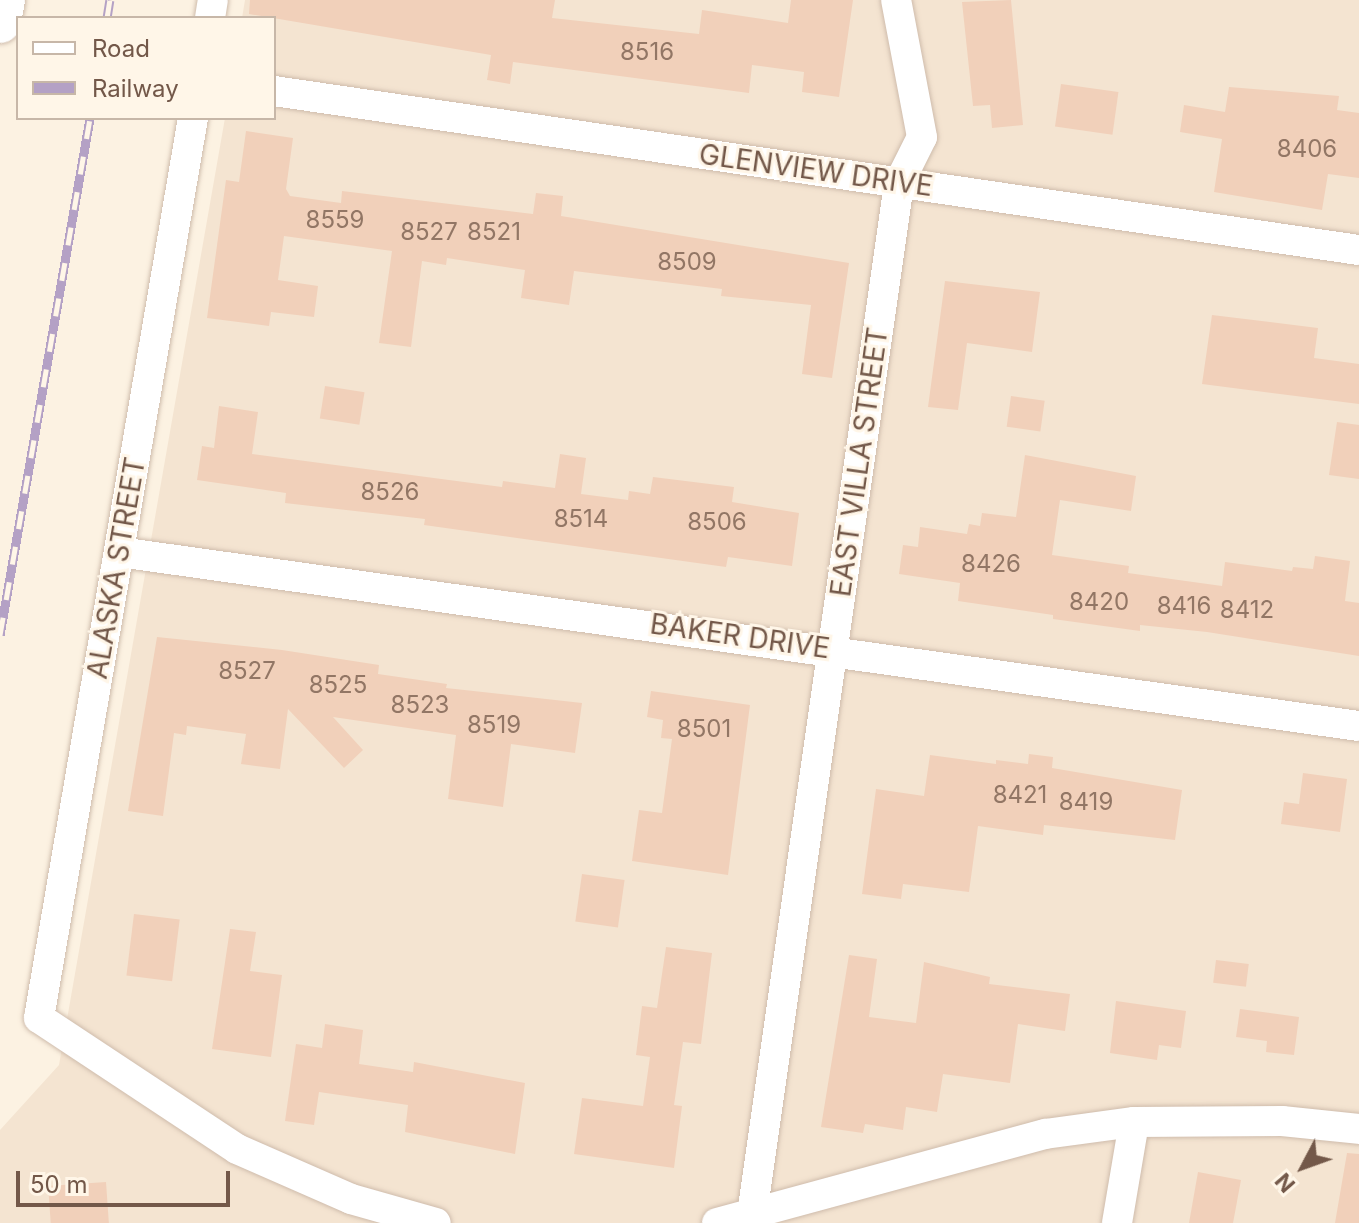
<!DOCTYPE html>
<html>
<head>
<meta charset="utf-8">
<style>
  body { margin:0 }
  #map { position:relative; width:1359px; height:1223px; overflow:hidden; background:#fcf2e2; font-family:Inter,sans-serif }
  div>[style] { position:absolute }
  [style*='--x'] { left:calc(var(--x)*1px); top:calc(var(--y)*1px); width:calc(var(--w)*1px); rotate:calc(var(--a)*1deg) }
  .residential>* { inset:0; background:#f4e4d1 }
  .building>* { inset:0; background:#f1d0ba; transform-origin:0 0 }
  .roads { filter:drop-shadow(0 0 2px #cfbcac) drop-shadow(0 0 2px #cfbcac) }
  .minor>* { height:30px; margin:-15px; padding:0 15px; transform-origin:15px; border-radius:15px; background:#fff }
  .secondary>* { height:42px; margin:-21px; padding:0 21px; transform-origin:21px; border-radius:21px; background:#fff }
  .rail>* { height:9px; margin-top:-4.5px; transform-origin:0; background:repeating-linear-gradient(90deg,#fff6e8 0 18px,#b4a1c5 0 36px); box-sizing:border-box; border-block:2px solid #b4a1c5 }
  span { translate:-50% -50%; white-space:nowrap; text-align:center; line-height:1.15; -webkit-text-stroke:6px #fff6e8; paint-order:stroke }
  .number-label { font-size:24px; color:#927665 }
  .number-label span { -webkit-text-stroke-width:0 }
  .street-label { font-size:28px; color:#735849 }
  .legend { position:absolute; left:16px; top:16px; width:260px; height:104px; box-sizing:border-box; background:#fff6e8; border:2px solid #c7b7a8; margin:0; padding:10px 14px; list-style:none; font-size:24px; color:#735849 }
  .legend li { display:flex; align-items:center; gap:16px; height:40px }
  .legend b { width:40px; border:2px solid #c7b7a8 }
  .north { position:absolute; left:1263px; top:1127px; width:80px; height:80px; -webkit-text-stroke:6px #fff6e8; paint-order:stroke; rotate:229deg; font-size:22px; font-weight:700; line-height:32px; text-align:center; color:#735849 }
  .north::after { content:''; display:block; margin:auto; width:28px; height:36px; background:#735849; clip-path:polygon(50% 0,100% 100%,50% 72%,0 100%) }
  .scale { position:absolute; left:16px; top:1171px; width:214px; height:36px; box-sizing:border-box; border:4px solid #735849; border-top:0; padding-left:10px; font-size:24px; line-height:28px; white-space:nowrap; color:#735849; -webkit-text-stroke:6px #fff6e8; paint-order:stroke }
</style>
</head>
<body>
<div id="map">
  <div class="residential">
    <div style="clip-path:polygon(245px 0,1359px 0,1359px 1223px,0 1223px,0 1130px,59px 1065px,225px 118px,274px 118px,274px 18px,242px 18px)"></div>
  </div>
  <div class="building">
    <div style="clip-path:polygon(250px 0,555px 0,552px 18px,699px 34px,702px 10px,788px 23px,791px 0,853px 0,839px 97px,802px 92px,804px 72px,752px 65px,749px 93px,513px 62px,510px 84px,487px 80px,491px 55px,249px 14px)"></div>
    <div style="clip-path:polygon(1011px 0,1023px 125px,992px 128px,990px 105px,973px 106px,962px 2px)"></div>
    <div style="left:1061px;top:84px;width:58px;height:43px;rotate:8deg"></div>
    <div style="clip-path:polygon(1229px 87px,1339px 96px,1337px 110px,1359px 113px,1359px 178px,1328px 174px,1322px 210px,1214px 192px,1222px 139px,1180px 132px,1184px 105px,1225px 112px)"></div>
    <div style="clip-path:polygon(246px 131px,293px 138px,286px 189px,290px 196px,341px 203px,342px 191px,533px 214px,536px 193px,563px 196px,561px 216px,849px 263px,832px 378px,802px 374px,811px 305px,721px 296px,722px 289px,574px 271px,569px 305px,521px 298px,525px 270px,447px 258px,446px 265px,422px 261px,411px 347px,379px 343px,392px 251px,284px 236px,278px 280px,318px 286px,314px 317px,271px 312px,269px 326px,207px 318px,226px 180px,239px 182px)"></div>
    <div style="clip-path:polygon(945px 281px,1040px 292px,1032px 352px,967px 343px,958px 410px,928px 407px)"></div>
    <div style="clip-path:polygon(1212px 315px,1318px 328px,1314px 358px,1359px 364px,1359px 404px,1202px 384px)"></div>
    <div style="left:325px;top:386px;width:40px;height:33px;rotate:9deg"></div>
    <div style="left:1011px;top:396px;width:34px;height:31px;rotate:8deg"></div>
    <div style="clip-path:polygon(219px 406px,258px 412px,252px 454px,502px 487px,503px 481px,555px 488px,560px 454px,586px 458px,581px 494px,628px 500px,629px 491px,650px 494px,653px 477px,734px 487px,732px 502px,799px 513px,792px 566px,728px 557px,726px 567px,424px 525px,425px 519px,285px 503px,286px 493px,197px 480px,202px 446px,214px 448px)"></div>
    <div style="clip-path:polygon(1337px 422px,1359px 425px,1359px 479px,1329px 475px)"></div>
    <div style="clip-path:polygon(1025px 455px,1136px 476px,1131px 511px,1060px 500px,1052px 555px,1129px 566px,1128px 573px,1222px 586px,1225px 562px,1292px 571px,1293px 567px,1313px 569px,1315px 556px,1350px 561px,1345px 601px,1359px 603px,1359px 656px,1207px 632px,1140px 625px,1140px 631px,1053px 619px,1053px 615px,958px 601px,960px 583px,899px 574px,903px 545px,918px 547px,920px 527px,967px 534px,969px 524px,980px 526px,982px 513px,1016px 517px)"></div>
    <div style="clip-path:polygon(157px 637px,282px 650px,379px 665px,378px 674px,447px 684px,446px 688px,582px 703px,575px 753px,511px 744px,503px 807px,448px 799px,456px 735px,333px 717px,363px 750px,344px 768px,288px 709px,280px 769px,241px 764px,246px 734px,187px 726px,186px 735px,174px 733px,163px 816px,128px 811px)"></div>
    <div style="clip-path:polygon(651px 691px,750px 705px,728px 875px,632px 861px,639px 810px,662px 813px,672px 739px,661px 738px,663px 720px,647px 717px)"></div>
    <div style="clip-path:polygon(1029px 754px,1053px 757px,1052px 768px,1182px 790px,1175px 840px,1044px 825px,1043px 835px,978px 826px,969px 892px,903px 884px,901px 899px,862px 894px,876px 789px,924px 796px,930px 755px,996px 764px,996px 760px,1028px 764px)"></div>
    <div style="clip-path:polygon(1303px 773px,1347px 779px,1340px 832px,1281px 824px,1284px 802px,1299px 804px)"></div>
    <div style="left:582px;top:874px;width:43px;height:48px;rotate:8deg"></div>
    <div style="left:134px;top:914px;width:46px;height:62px;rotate:7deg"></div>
    <div style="clip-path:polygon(230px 929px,256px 932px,250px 971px,282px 975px,271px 1057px,212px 1049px)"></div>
    <div style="clip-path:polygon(666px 947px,712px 953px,701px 1044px,683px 1042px,674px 1105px,682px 1106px,674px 1168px,574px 1154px,582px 1098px,643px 1106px,650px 1057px,636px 1055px,642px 1006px,657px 1008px)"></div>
    <div style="clip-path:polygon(849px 955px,877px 959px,869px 1017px,916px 1023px,924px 962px,990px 977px,989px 984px,1070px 994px,1065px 1031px,1018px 1024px,1010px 1083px,943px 1074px,937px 1112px,906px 1107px,903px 1130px,865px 1124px,863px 1133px,821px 1127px)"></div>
    <div style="left:1216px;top:960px;width:33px;height:23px;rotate:7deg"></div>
    <div style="clip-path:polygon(1116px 1001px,1186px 1011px,1181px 1048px,1159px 1045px,1157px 1060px,1110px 1053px)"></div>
    <div style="clip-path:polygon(1240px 1009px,1299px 1017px,1294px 1055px,1266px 1052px,1267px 1041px,1236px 1037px)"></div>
    <div style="clip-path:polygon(325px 1024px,363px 1030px,359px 1064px,413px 1072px,414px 1062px,525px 1083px,515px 1154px,405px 1132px,408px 1105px,319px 1092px,314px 1125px,285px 1121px,296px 1044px,322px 1048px)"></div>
    <div style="clip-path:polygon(1347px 1153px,1359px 1154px,1359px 1223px,1335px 1223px)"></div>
    <div style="clip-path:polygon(1198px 1172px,1241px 1180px,1233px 1223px,1189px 1223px)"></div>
    <div style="left:106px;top:1182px;width:41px;height:58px;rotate:86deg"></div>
  </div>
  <div class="roads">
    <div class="minor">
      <div style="--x:210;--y:18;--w:18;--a:-81"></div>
      <div style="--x:274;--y:91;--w:1097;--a:8.34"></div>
      <div style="--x:193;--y:118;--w:913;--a:99.71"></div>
      <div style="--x:39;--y:1018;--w:237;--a:33.5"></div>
      <div style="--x:237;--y:1149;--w:124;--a:23.7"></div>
      <div style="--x:351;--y:1199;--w:88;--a:15.8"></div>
      <div style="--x:119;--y:552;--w:1252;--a:7.99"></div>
      <div style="--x:752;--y:1215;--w:1042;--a:-81.89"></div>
      <div style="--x:899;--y:183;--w:51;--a:-63.4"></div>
      <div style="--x:922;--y:137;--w:139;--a:-100.7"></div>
      <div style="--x:717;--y:1223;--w:340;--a:-15.2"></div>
      <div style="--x:1045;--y:1134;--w:90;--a:-7.7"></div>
      <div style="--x:1134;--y:1122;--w:148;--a:-0.4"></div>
      <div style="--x:1282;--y:1121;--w:77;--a:5.9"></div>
      <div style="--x:1117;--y:1223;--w:102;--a:-80.4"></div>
    </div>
    <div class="secondary">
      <div style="--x:0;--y:22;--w:22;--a:-80"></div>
    </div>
  </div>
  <div class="rail">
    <div style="--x:107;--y:18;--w:18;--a:-81"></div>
    <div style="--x:0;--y:635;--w:525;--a:-80.12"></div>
  </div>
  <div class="number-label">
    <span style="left:647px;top:52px">8516</span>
    <span style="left:1307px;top:149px">8406</span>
    <span style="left:335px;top:220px">8559</span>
    <span style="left:429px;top:232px">8527</span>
    <span style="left:494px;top:232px">8521</span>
    <span style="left:687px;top:262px">8509</span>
    <span style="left:390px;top:492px">8526</span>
    <span style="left:581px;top:519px">8514</span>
    <span style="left:717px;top:522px">8506</span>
    <span style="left:991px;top:564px">8426</span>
    <span style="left:1099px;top:602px">8420</span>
    <span style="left:1184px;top:606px">8416</span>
    <span style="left:1247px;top:610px">8412</span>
    <span style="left:247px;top:671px">8527</span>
    <span style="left:338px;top:685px">8525</span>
    <span style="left:420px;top:705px">8523</span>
    <span style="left:494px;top:725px">8519</span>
    <span style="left:704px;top:729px">8501</span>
    <span style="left:1020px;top:795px">8421</span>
    <span style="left:1086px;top:802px">8419</span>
  </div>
  <div class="street-label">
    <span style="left:816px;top:170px;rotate:8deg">GLENVIEW DRIVE</span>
    <span style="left:859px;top:462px;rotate:-82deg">EAST VILLA STREET</span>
    <span style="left:116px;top:568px;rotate:-80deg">ALASKA STREET</span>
    <span style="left:740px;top:636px;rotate:8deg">BAKER DRIVE</span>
  </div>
  <ul class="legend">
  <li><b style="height:10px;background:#fff"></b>Road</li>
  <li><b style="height:10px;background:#b4a1c5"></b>Railway</li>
  </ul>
  <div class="north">N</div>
  <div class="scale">50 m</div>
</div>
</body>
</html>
